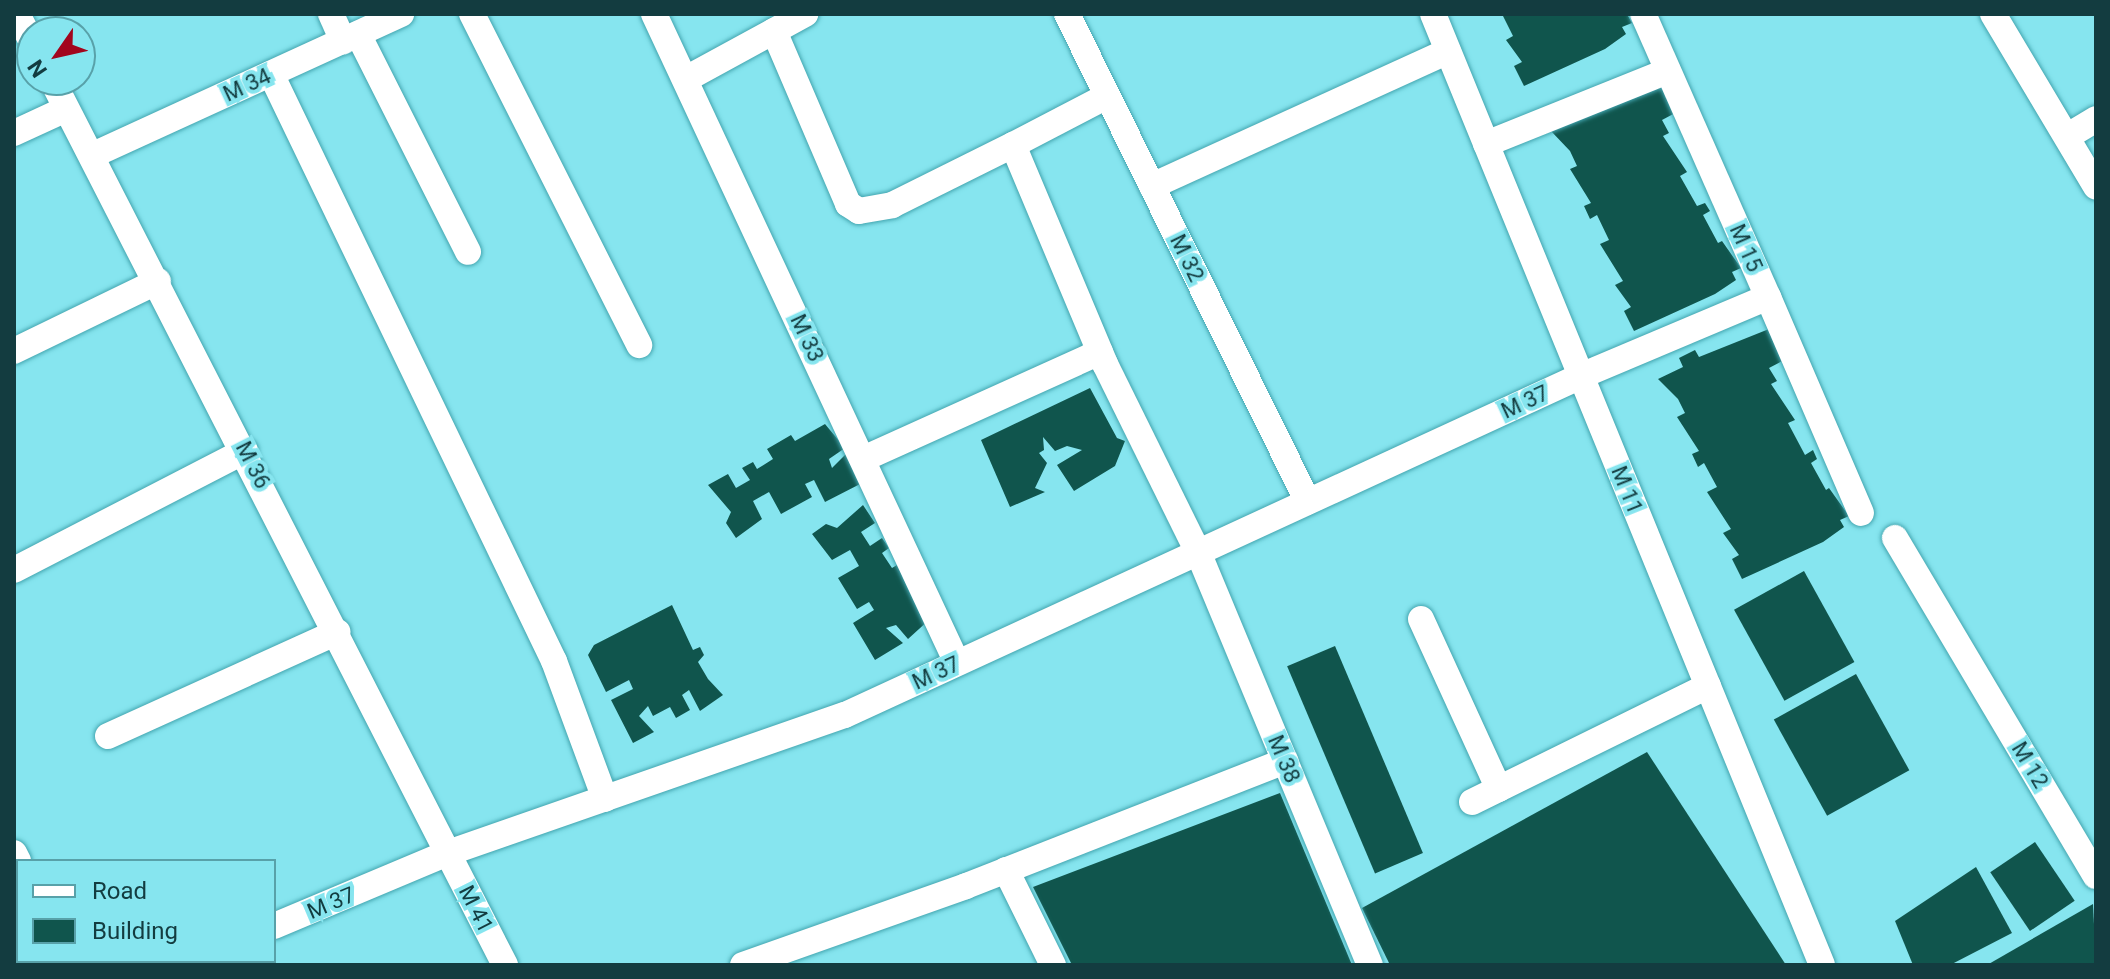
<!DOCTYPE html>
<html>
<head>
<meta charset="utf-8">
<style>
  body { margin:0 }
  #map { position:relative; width:2110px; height:979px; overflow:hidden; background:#86e5ef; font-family:Roboto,sans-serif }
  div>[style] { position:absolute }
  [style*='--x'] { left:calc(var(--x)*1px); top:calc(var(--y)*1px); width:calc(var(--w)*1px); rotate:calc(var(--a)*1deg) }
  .building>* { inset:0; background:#10554d; transform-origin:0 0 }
  .roads { filter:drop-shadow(0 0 2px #43a5af) drop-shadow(0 0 2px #43a5af) }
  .minor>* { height:26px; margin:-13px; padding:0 13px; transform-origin:13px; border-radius:13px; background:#fff }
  span { translate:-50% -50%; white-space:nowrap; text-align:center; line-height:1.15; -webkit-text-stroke:8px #86e5ef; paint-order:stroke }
  .street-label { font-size:22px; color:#133c40 }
  .frame { position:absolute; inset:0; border:16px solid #133c40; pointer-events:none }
  .legend { position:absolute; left:16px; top:859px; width:260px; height:104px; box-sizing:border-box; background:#86e5ef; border:2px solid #58a1a9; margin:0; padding:10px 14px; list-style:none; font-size:24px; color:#133c40 }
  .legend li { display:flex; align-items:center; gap:16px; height:40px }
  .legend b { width:40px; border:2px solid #58a1a9 }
  .north { position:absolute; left:16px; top:16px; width:80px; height:80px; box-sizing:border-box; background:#86e5ef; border:2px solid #58a1a9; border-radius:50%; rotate:236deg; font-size:22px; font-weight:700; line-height:32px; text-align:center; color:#133c40 }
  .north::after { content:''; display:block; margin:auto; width:28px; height:36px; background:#a2051d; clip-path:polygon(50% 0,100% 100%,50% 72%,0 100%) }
</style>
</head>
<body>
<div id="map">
  <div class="building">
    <div style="clip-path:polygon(1502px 14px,1627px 14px,1632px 23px,1622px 27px,1626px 34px,1605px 49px,1524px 86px,1514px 66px,1522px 62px,1506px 40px,1513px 36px)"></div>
    <div style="clip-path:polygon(1661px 81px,1677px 112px,1662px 120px,1669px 133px,1663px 136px,1687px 172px,1680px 176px,1697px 206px,1705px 203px,1710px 211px,1703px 215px,1718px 243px,1722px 241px,1741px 268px,1732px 272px,1736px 280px,1715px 294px,1634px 331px,1624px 311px,1631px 307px,1615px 285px,1623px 281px,1600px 244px,1609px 240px,1597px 215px,1590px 219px,1584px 206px,1591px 203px,1570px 169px,1577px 166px,1570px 151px,1551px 131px)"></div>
    <div style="clip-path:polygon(1769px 329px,1784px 360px,1769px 368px,1777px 381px,1771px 384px,1795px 420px,1788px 423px,1805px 455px,1813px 450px,1817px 459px,1811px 463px,1826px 490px,1829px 488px,1849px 516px,1840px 520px,1844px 527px,1823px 542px,1742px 579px,1732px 559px,1739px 555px,1723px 533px,1731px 529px,1707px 492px,1717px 487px,1704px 463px,1698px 467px,1692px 454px,1699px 451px,1677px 417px,1685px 413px,1678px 399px,1658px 379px,1683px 367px,1679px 358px,1695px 350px,1699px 357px)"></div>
    <div style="clip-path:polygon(1090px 388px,1117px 438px,1125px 441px,1115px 466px,1074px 491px,1057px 465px,1082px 450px,1067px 446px,1055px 451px,1043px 437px,1044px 450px,1039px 453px,1047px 463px,1035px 488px,1045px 492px,1010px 507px,981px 440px)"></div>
    <div style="clip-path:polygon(825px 424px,845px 448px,829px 459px,832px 468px,848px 452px,864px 482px,825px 502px,814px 480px,805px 484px,812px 497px,781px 514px,769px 492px,753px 501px,762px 519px,736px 538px,726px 523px,731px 512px,708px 485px,728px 474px,736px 488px,750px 480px,742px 468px,753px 462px,757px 469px,773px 459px,767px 449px,791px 435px,795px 441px)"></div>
    <div style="clip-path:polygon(863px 505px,875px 523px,861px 532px,870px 546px,882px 538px,889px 548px,882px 553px,892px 568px,902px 562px,930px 619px,908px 639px,896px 625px,886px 628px,903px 643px,875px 660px,853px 623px,874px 610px,869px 602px,857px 609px,838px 578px,859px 566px,850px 550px,832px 560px,812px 534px,826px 524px,837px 528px)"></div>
    <div style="left:1804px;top:571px;width:104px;height:80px;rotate:61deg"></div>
    <div style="clip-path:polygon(672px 605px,693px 650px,700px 647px,704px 655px,698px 662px,708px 679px,723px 695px,700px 711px,689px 690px,682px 695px,690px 710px,676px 718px,670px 707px,653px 716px,648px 706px,639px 716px,654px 732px,633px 743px,611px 700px,633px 689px,629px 680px,606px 692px,588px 655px,594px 645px)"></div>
    <div style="left:1335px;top:646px;width:225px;height:52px;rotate:67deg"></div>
    <div style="left:1856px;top:674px;width:110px;height:94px;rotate:61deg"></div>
    <div style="clip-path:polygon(1647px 752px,1786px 965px,1390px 965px,1362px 908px)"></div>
    <div style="clip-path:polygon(1280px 793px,1352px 965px,1072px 965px,1033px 887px)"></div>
    <div style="left:2035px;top:842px;width:71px;height:54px;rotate:56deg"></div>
    <div style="clip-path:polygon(1976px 867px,2012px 933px,1950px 965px,1913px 965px,1895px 921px)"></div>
    <div style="clip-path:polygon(2093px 904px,2096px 965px,1987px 965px)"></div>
  </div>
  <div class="roads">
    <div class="minor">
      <div style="--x:17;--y:14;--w:32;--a:62"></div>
      <div style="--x:331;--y:14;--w:30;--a:66"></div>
      <div style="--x:472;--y:14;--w:371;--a:63.2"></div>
      <div style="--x:654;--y:14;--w:716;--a:64.97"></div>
      <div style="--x:1067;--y:14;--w:544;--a:63.72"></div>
      <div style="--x:1433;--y:14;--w:1027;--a:67.75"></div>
      <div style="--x:1993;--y:14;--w:201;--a:59.2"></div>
      <div style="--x:774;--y:31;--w:188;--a:66.8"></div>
      <div style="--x:848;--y:204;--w:13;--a:32"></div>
      <div style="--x:859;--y:211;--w:34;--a:-10"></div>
      <div style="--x:892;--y:205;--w:135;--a:-26.4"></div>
      <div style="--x:1013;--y:145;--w:238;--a:67.2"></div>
      <div style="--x:1105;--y:364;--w:210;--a:63.7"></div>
      <div style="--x:1198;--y:552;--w:447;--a:67.4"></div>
      <div style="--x:358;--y:34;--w:244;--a:63.2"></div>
      <div style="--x:271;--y:74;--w:652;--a:64.26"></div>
      <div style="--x:554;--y:661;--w:147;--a:69.7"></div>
      <div style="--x:686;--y:79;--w:136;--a:-28.6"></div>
      <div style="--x:52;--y:80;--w:994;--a:62.89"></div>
      <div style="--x:14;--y:133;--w:57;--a:-24.8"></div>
      <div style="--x:2068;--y:136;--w:33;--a:-31"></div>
      <div style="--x:1486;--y:144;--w:196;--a:-21.9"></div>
      <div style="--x:1013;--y:145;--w:106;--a:-27.5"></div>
      <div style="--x:93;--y:155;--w:339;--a:-24.6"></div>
      <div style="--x:1152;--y:186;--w:325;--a:-24.5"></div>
      <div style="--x:1768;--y:297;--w:235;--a:66.7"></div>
      <div style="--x:14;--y:351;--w:160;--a:-25.9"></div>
      <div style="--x:863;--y:459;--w:260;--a:-24.3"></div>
      <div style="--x:1895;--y:538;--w:393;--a:59.3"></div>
      <div style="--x:14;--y:570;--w:260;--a:-27.3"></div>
      <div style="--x:1421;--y:619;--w:187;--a:65.4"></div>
      <div style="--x:108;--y:736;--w:252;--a:-24.4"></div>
      <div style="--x:1472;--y:802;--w:263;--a:-26.2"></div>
      <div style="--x:14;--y:853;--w:9;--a:63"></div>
      <div style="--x:1006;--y:870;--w:106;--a:63.7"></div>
      <div style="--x:274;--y:926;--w:189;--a:-22.8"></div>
      <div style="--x:448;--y:853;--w:420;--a:-19.2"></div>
      <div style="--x:845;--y:715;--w:810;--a:-24.73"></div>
      <div style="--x:1581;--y:376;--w:203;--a:-22.9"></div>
      <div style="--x:1768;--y:297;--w:309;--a:-113.8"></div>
      <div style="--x:70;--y:961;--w:4;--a:63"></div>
      <div style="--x:181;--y:965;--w:11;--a:-22"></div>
      <div style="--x:743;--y:965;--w:237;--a:-19.5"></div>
      <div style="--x:966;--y:886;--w:343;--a:-21.4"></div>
    </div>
  </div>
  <div class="street-label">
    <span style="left:247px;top:85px;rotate:-25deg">M 34</span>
    <span style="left:1746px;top:248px;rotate:66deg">M 15</span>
    <span style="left:1187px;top:258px;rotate:64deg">M 32</span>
    <span style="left:807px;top:338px;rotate:65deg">M 33</span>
    <span style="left:1525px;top:402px;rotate:-25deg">M 37</span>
    <span style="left:253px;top:465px;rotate:63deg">M 36</span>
    <span style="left:1627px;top:490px;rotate:68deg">M 11</span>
    <span style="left:936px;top:673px;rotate:-25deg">M 37</span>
    <span style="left:1284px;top:759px;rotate:67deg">M 38</span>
    <span style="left:2030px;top:765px;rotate:59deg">M 12</span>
    <span style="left:331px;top:903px;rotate:-23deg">M 37</span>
    <span style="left:476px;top:909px;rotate:63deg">M 41</span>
  </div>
  <div class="frame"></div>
  <ul class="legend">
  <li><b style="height:10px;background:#fff"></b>Road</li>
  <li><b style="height:22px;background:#10554d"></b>Building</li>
  </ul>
  <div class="north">N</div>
</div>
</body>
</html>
